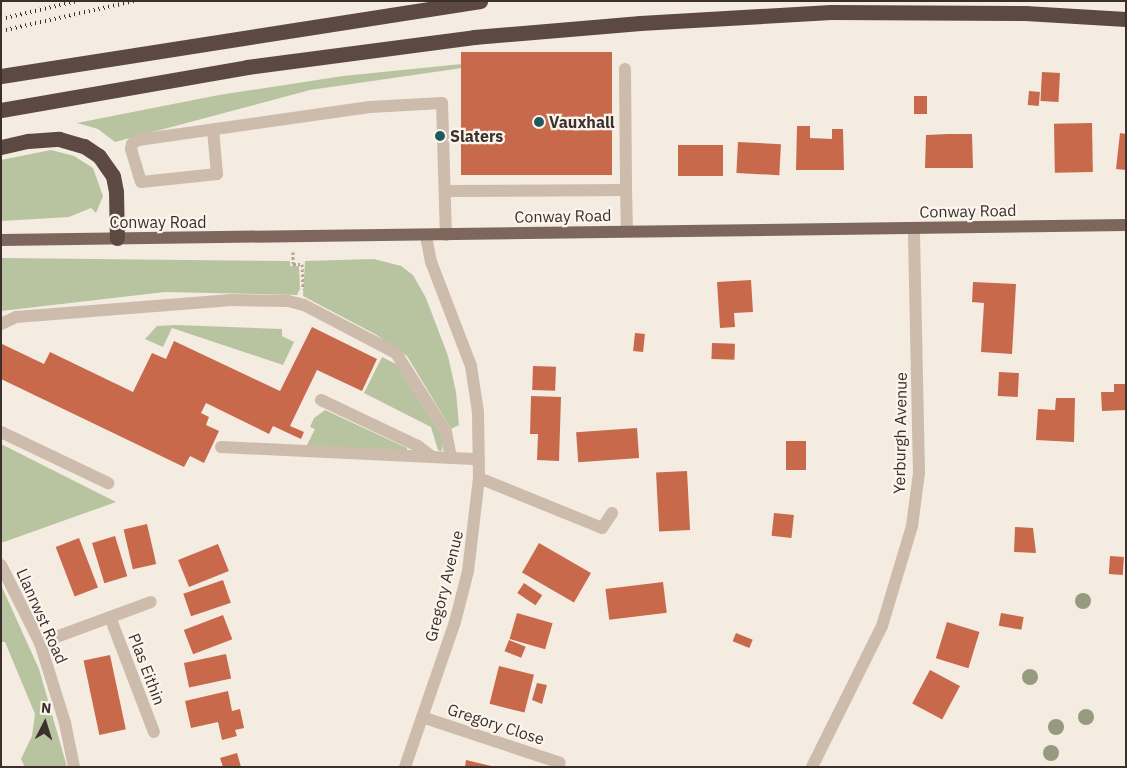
<!DOCTYPE html>
<html>
<head>
<meta charset="utf-8">
<style>
  body { margin:0 }
  #map { position:relative; width:1127px; height:768px; overflow:hidden; background:#f4ebe1; font-family:"IBM Plex Sans",sans-serif }
  div>[style] { position:absolute }
  [style*='--x'] { left:calc(var(--x)*1px); top:calc(var(--y)*1px); width:calc(var(--w)*1px); rotate:calc(var(--a)*1deg) }
  .green>* { inset:0; background:#b8c4a0 }
  .building>* { inset:0; background:#c8694b; transform-origin:0 0 }
  .path>* { height:3px; margin-top:-1.5px; transform-origin:0; background:repeating-linear-gradient(90deg,#b9a596 0 2.5px,transparent 0 5px) }
  .minor>* { height:12px; margin:-6px; padding:0 6px; transform-origin:6px; border-radius:6px; background:#cdbbac }
  .major>* { height:12px; margin:-6px; padding:0 6px; transform-origin:6px; border-radius:6px; background:#7d675c }
  .highway>* { height:15px; margin:-7.5px; padding:0 7.5px; transform-origin:7.5px; border-radius:7.5px; background:#5c4a42 }
  .rail>* { height:4px; margin-top:-2px; transform-origin:0; background:repeating-linear-gradient(90deg,#3b302b 0 1px,transparent 0 5px) }
  .trees>* { width:16px; height:16px; margin:-8px; border-radius:50%; background:#969b7f }
  .dots>* { width:14px; height:14px; translate:-50% -50%; box-sizing:border-box; border:2px solid #fbf5ee; border-radius:50% }
  span { translate:-50% -50%; white-space:nowrap; text-align:center; line-height:1.15; -webkit-text-stroke:4.5px #fbf5ee; paint-order:stroke }
  .poi-label { font-size:16px; color:#3b302b; font-weight:700 }
  .left { translate:0 -50%; text-align:left }
  .street-label { font-size:16px; color:#3b302b }
  .frame { position:absolute; inset:0; border:2px solid #3b302b; pointer-events:none }
  .north { position:absolute; left:20px; top:698px; width:50px; height:50px; -webkit-text-stroke:4px #fbf5ee; paint-order:stroke; rotate:5deg; font-size:14px; font-weight:700; line-height:20px; text-align:center; color:#3b302b }
  .north::after { content:''; display:block; margin:auto; width:18px; height:22px; background:#3b302b; clip-path:polygon(50% 0,100% 100%,50% 72%,0 100%) }
</style>
</head>
<body>
<div id="map">
  <div class="green">
    <div style="clip-path:polygon(462px 64px,462px 68px,310px 90px,115px 142px,98px 129px,77px 123px,219px 95px,343px 76px)"></div>
    <div style="clip-path:polygon(51px 150px,74px 156px,93px 168px,103px 196px,96px 213px,91px 208px,69px 217px,1px 221px,1px 160px)"></div>
    <div style="clip-path:polygon(1px 258px,290px 261px,290px 266px,299px 266px,300px 289px,297px 295px,165px 292px,1px 311px)"></div>
    <div style="clip-path:polygon(374px 259px,401px 266px,413px 275px,426px 298px,448px 356px,456px 392px,459px 425px,451px 429px,407px 356px,375px 334px,303px 296px,305px 261px)"></div>
    <div style="clip-path:polygon(176px 325px,282px 329px,282px 336px,294px 342px,283px 365px,172px 328px,163px 347px,145px 339px,157px 326px)"></div>
    <div style="clip-path:polygon(382px 357px,396px 364px,443px 438px,442px 451px,438px 450px,431px 427px,364px 393px)"></div>
    <div style="clip-path:polygon(325px 410px,407px 448px,407px 453px,306px 447px,315px 429px,310px 427px,314px 418px)"></div>
    <div style="clip-path:polygon(1px 444px,116px 502px,1px 543px)"></div>
    <div style="clip-path:polygon(1px 585px,39px 669px,67px 767px,25px 767px,21px 759px,32px 736px,35px 714px,5px 642px,1px 642px)"></div>
  </div>
  <div class="building">
    <div style="left:612px;top:52px;width:123px;height:151px;rotate:90deg"></div>
    <div style="left:1042px;top:72px;width:18px;height:29px;rotate:3deg"></div>
    <div style="left:1029px;top:91px;width:11px;height:14px;rotate:5deg"></div>
    <div style="left:914px;top:96px;width:13px;height:18px"></div>
    <div style="left:1092px;top:123px;width:49px;height:38px;rotate:89deg"></div>
    <div style="clip-path:polygon(797px 126px,810px 126px,810px 138px,832px 139px,832px 129px,843px 129px,844px 170px,796px 170px)"></div>
    <div style="clip-path:polygon(1120px 133px,1126px 134px,1126px 170px,1116px 169px)"></div>
    <div style="clip-path:polygon(948px 134px,972px 134px,973px 168px,925px 168px,926px 135px)"></div>
    <div style="left:738px;top:142px;width:43px;height:31px;rotate:3deg"></div>
    <div style="left:723px;top:145px;width:31px;height:45px;rotate:90deg"></div>
    <div style="clip-path:polygon(751px 280px,753px 312px,734px 313px,735px 327px,720px 328px,717px 282px)"></div>
    <div style="clip-path:polygon(973px 282px,1016px 284px,1012px 354px,981px 352px,984px 303px,972px 302px)"></div>
    <div style="clip-path:polygon(312px 327px,377px 359px,362px 391px,317px 370px,290px 426px,304px 432px,301px 439px,273px 426px,269px 434px,206px 403px,201px 413px,209px 417px,206px 425px,219px 431px,204px 463px,190px 456px,184px 467px,1px 379px,2px 344px,44px 364px,50px 352px,133px 392px,152px 353px,166px 359px,174px 341px,280px 391px)"></div>
    <div style="left:635px;top:333px;width:10px;height:18px;rotate:6deg"></div>
    <div style="left:712px;top:343px;width:23px;height:16px;rotate:2deg"></div>
    <div style="left:533px;top:366px;width:23px;height:24px;rotate:2deg"></div>
    <div style="left:999px;top:372px;width:20px;height:24px;rotate:3deg"></div>
    <div style="clip-path:polygon(1114px 384px,1125px 384px,1126px 410px,1102px 411px,1101px 392px,1114px 392px)"></div>
    <div style="clip-path:polygon(531px 396px,561px 397px,559px 461px,537px 460px,538px 434px,530px 434px)"></div>
    <div style="clip-path:polygon(1056px 398px,1075px 398px,1074px 442px,1036px 440px,1038px 409px,1055px 410px)"></div>
    <div style="left:637px;top:428px;width:30px;height:61px;rotate:86deg"></div>
    <div style="left:786px;top:441px;width:20px;height:29px"></div>
    <div style="left:687px;top:471px;width:59px;height:31px;rotate:87deg"></div>
    <div style="left:774px;top:513px;width:20px;height:23px;rotate:6deg"></div>
    <div style="left:147px;top:524px;width:41px;height:24px;rotate:77deg"></div>
    <div style="clip-path:polygon(1015px 527px,1033px 528px,1036px 553px,1014px 552px)"></div>
    <div style="left:115px;top:536px;width:42px;height:24px;rotate:73deg"></div>
    <div style="left:79px;top:538px;width:53px;height:25px;rotate:69deg"></div>
    <div style="left:539px;top:543px;width:60px;height:34px;rotate:30deg"></div>
    <div style="left:218px;top:544px;width:29px;height:43px;rotate:68deg"></div>
    <div style="left:1110px;top:556px;width:14px;height:18px;rotate:4deg"></div>
    <div style="left:223px;top:580px;width:24px;height:42px;rotate:71deg"></div>
    <div style="left:663px;top:582px;width:31px;height:58px;rotate:83deg"></div>
    <div style="left:524px;top:583px;width:22px;height:12px;rotate:34deg"></div>
    <div style="left:517px;top:613px;width:37px;height:27px;rotate:16deg"></div>
    <div style="left:1001px;top:613px;width:23px;height:13px;rotate:10deg"></div>
    <div style="left:223px;top:615px;width:26px;height:42px;rotate:69deg"></div>
    <div style="left:947px;top:622px;width:34px;height:38px;rotate:17deg"></div>
    <div style="left:736px;top:633px;width:18px;height:9px;rotate:22deg"></div>
    <div style="left:509px;top:640px;width:18px;height:12px;rotate:22deg"></div>
    <div style="left:226px;top:654px;width:25px;height:43px;rotate:78deg"></div>
    <div style="left:110px;top:655px;width:76px;height:27px;rotate:78deg"></div>
    <div style="left:499px;top:666px;width:36px;height:39px;rotate:14deg"></div>
    <div style="left:930px;top:670px;width:34px;height:38px;rotate:28deg"></div>
    <div style="clip-path:polygon(537px 683px,547px 685px,542px 704px,532px 700px)"></div>
    <div style="clip-path:polygon(228px 691px,232px 711px,240px 709px,244px 728px,235px 730px,237px 736px,222px 740px,218px 722px,191px 728px,185px 701px)"></div>
    <div style="clip-path:polygon(237px 753px,241px 767px,223px 767px,220px 758px)"></div>
    <div style="clip-path:polygon(466px 760px,491px 766px,491px 767px,465px 767px)"></div>
  </div>
  <div class="path">
    <div style="--x:293;--y:252;--w:12;--a:90"></div>
    <div style="--x:293;--y:264;--w:9;--a:0"></div>
    <div style="--x:302;--y:264;--w:25;--a:88"></div>
  </div>
  <div class="minor">
    <div style="--x:625;--y:69;--w:121;--a:89.5"></div>
    <div style="--x:213;--y:130;--w:44;--a:84.8"></div>
    <div style="--x:217;--y:174;--w:76;--a:174"></div>
    <div style="--x:141;--y:182;--w:34;--a:-107"></div>
    <div style="--x:131;--y:149;--w:5;--a:-79"></div>
    <div style="--x:132;--y:144;--w:7;--a:-34"></div>
    <div style="--x:138;--y:140;--w:234;--a:-8.1"></div>
    <div style="--x:370;--y:107;--w:72;--a:-3.2"></div>
    <div style="--x:442;--y:103;--w:132;--a:88.3"></div>
    <div style="--x:446;--y:191;--w:180;--a:-0.3"></div>
    <div style="--x:626;--y:190;--w:41;--a:88.6"></div>
    <div style="--x:1;--y:324;--w:17;--a:-25"></div>
    <div style="--x:16;--y:317;--w:216;--a:-4.5"></div>
    <div style="--x:231;--y:300;--w:57;--a:1"></div>
    <div style="--x:288;--y:301;--w:16;--a:14"></div>
    <div style="--x:304;--y:305;--w:104;--a:27.6"></div>
    <div style="--x:396;--y:353;--w:93;--a:57.7"></div>
    <div style="--x:446;--y:432;--w:25;--a:79"></div>
    <div style="--x:321;--y:400;--w:107;--a:25.4"></div>
    <div style="--x:418;--y:446;--w:16;--a:38"></div>
    <div style="--x:1;--y:432;--w:119;--a:25.5"></div>
    <div style="--x:221;--y:447;--w:258;--a:2.7"></div>
    <div style="--x:479;--y:478;--w:133;--a:22.1"></div>
    <div style="--x:602;--y:528;--w:18;--a:-56"></div>
    <div style="--x:1;--y:565;--w:87;--a:63.4"></div>
    <div style="--x:40;--y:643;--w:84;--a:72.6"></div>
    <div style="--x:65;--y:723;--w:45;--a:78.4"></div>
    <div style="--x:110;--y:617;--w:123;--a:69.1"></div>
    <div style="--x:40;--y:643;--w:118;--a:-20.3"></div>
    <div style="--x:422;--y:717;--w:145;--a:18.4"></div>
    <div style="--x:405;--y:767;--w:153;--a:-71"></div>
    <div style="--x:455;--y:622;--w:53;--a:-75.7"></div>
    <div style="--x:468;--y:571;--w:94;--a:-83.3"></div>
    <div style="--x:479;--y:478;--w:66;--a:-90.9"></div>
    <div style="--x:478;--y:412;--w:47;--a:-98.7"></div>
    <div style="--x:471;--y:366;--w:111;--a:-111"></div>
    <div style="--x:431;--y:262;--w:26;--a:-101"></div>
    <div style="--x:812;--y:767;--w:157;--a:-63.6"></div>
    <div style="--x:882;--y:626;--w:104;--a:-73.3"></div>
    <div style="--x:912;--y:526;--w:53;--a:-82.5"></div>
    <div style="--x:919;--y:473;--w:245;--a:-91.2"></div>
  </div>
  <div class="major">
    <div style="--x:1;--y:240;--w:1125;--a:-0.76"></div>
  </div>
  <div class="highway">
    <div style="--x:1;--y:76;--w:485;--a:-8.9"></div>
    <div style="--x:1;--y:110;--w:250;--a:-9.9"></div>
    <div style="--x:247;--y:67;--w:229;--a:-7.5"></div>
    <div style="--x:474;--y:37;--w:167;--a:-4.8"></div>
    <div style="--x:640;--y:23;--w:191;--a:-3.3"></div>
    <div style="--x:831;--y:12;--w:194;--a:0.3"></div>
    <div style="--x:1025;--y:13;--w:101;--a:3.4"></div>
    <div style="--x:1;--y:147;--w:28;--a:-13"></div>
    <div style="--x:28;--y:141;--w:31;--a:-4"></div>
    <div style="--x:59;--y:139;--w:26;--a:16"></div>
    <div style="--x:84;--y:146;--w:18;--a:34"></div>
    <div style="--x:99;--y:156;--w:24;--a:55"></div>
    <div style="--x:113;--y:176;--w:16;--a:79"></div>
    <div style="--x:116;--y:192;--w:46;--a:88.8"></div>
  </div>
  <div class="rail">
    <div style="--x:1;--y:19;--w:78;--a:-13.3"></div>
    <div style="--x:1;--y:31;--w:136;--a:-12.7"></div>
  </div>
  <div class="trees">
    <div style="left:1083px;top:601px"></div>
    <div style="left:1030px;top:677px"></div>
    <div style="left:1086px;top:717px"></div>
    <div style="left:1056px;top:727px"></div>
    <div style="left:1051px;top:753px"></div>
  </div>
  <div class="dots">
    <div style="left:539px;top:122px;background:#1f5a5e"></div>
    <div style="left:440px;top:136px;background:#1f5a5e"></div>
  </div>
  <div class="poi-label">
    <span class="left" style="left:549px;top:122px">Vauxhall</span>
    <span class="left" style="left:450px;top:136px">Slaters</span>
  </div>
  <div class="street-label">
    <span style="left:968px;top:211px;rotate:-1deg">Conway Road</span>
    <span style="left:563px;top:216px;rotate:-1deg">Conway Road</span>
    <span style="left:158px;top:222px">Conway Road</span>
    <span style="left:900px;top:433px;rotate:-89deg">Yerburgh Avenue</span>
    <span style="left:444px;top:586px;rotate:-76deg">Gregory Avenue</span>
    <span style="left:42px;top:616px;rotate:66deg">Llanrwst Road</span>
    <span style="left:147px;top:669px;rotate:69deg">Plas Eithin</span>
    <span style="left:496px;top:724px;rotate:18deg">Gregory Close</span>
  </div>
  <div class="frame"></div>
  <div class="north">N</div>
</div>
</body>
</html>
